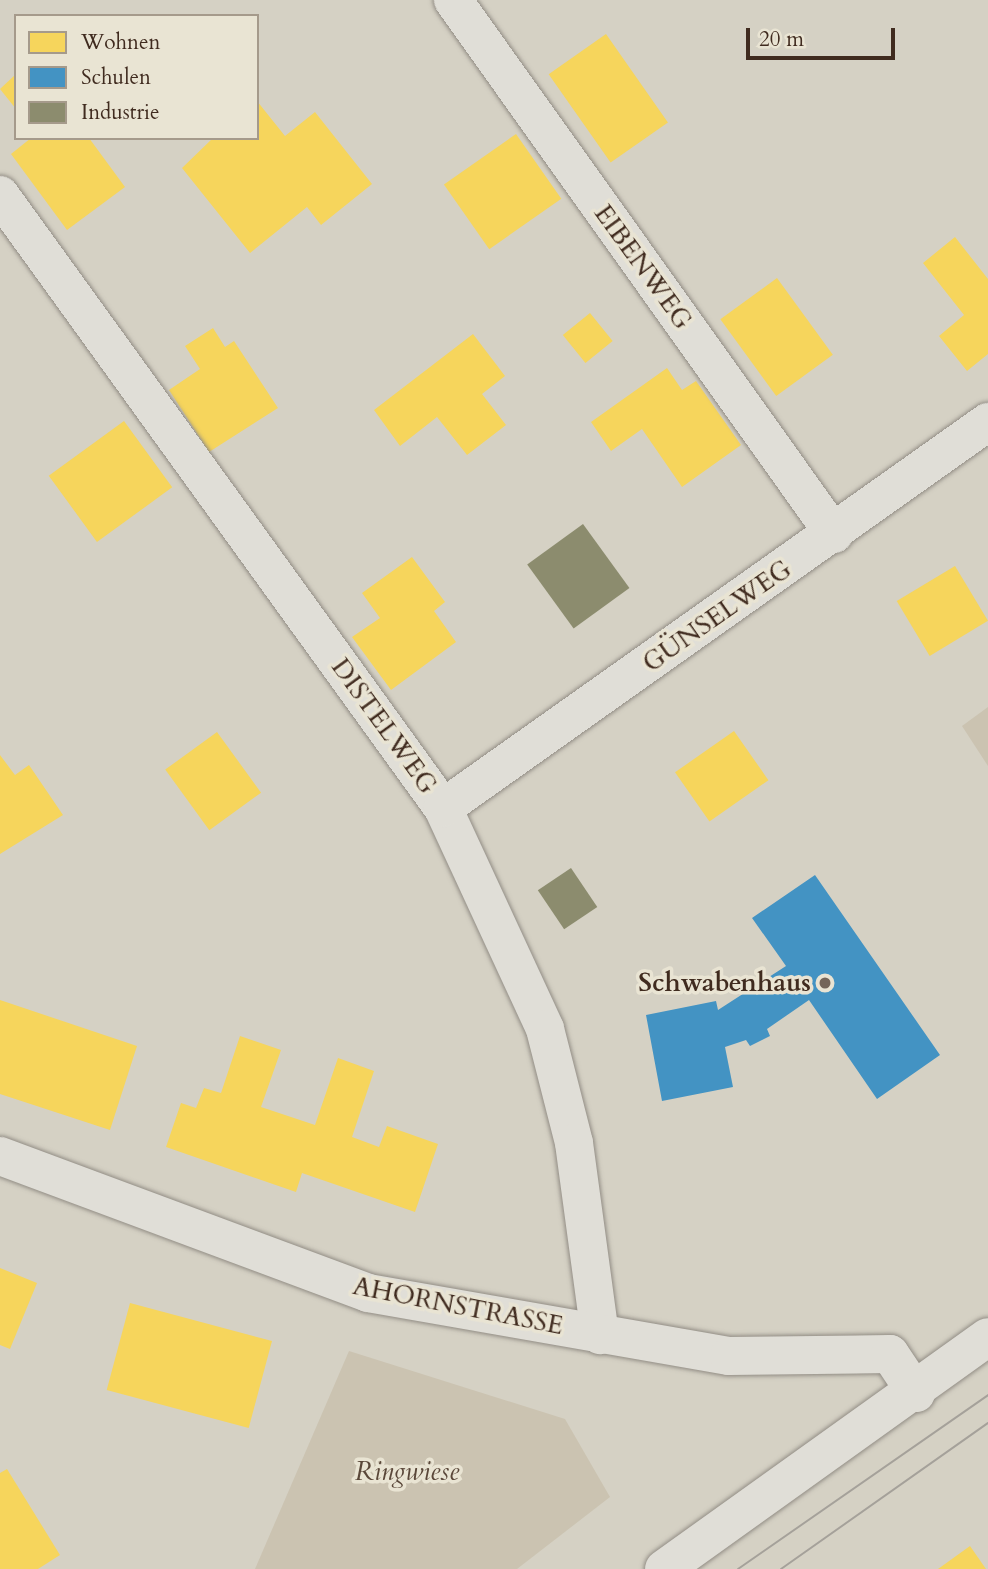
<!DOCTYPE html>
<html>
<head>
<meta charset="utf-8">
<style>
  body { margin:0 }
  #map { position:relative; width:988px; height:1569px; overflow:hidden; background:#d5d1c4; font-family:Cardo,serif }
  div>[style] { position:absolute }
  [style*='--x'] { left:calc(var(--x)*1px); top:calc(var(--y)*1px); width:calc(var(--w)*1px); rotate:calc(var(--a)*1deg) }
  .green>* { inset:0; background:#cbc3b1 }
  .homes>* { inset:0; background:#f6d55c; transform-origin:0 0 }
  .schools>* { inset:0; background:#4393c3 }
  .industry>* { inset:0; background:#8c8c6e; transform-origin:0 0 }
  .roads { filter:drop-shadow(0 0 2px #928d85) drop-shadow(0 0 2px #928d85) }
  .minor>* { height:38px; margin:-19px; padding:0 19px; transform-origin:19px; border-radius:19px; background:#e0ded7 }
  .secondary>* { height:38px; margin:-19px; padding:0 19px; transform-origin:19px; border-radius:19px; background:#e0ded7 }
  .tram>* { height:2px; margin:-1px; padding:0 1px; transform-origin:1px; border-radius:1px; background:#a5a19a }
  .dots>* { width:19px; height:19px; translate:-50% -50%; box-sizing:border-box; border:4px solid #e9e4d3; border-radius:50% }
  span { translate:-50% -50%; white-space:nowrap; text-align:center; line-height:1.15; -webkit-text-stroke:7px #e9e4d3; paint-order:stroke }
  .street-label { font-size:26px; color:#402b1f }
  .poi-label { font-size:26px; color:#402b1f; font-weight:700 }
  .right { translate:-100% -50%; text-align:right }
  .park-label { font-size:26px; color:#5a4739; font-style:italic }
  .legend { position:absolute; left:14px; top:14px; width:245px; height:126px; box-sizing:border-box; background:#e9e4d3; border:2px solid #a59a8b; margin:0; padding:9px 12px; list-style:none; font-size:21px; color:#402b1f }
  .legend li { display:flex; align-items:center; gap:14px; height:35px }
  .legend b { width:35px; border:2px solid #a59a8b }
  .scale { position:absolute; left:746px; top:28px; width:149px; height:32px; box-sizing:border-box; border:4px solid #402b1f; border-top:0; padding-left:9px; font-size:21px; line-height:24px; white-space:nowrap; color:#402b1f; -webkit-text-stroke:5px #e9e4d3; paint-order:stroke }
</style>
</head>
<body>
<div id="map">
  <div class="green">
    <div style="clip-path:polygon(988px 707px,988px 766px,962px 726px)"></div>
    <div style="clip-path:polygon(349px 1351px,565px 1419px,610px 1497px,517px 1569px,255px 1569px)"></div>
  </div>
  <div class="homes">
    <div style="left:606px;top:34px;width:108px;height:70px;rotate:55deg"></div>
    <div style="clip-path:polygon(16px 74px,16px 109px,0 89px)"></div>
    <div style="clip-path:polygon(257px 101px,285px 136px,315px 112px,372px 184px,321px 225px,307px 207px,250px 253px,182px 168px,213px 138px,257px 138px)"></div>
    <div style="left:516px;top:134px;width:79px;height:88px;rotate:55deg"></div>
    <div style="clip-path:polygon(31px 138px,89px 138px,125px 187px,67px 230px,11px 154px)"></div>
    <div style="clip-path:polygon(955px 237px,988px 279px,988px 354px,967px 371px,939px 336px,964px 315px,923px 263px)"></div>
    <div style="left:777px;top:278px;width:95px;height:70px;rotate:54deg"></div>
    <div style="left:590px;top:313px;width:36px;height:35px;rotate:51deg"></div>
    <div style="clip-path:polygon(213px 328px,225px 347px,234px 341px,278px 408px,209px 452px,169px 390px,200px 369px,185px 346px)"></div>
    <div style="clip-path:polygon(473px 334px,505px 376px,482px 394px,506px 425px,467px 455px,437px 417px,400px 446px,374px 410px)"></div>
    <div style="clip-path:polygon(667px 368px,682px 390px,696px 381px,741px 445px,682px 487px,642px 429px,611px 451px,591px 422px)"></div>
    <div style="left:124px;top:421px;width:82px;height:93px;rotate:54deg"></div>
    <div style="clip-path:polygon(412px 557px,445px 602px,434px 611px,456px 642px,391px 690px,352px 637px,380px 618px,362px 593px)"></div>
    <div style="left:955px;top:566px;width:64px;height:68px;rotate:59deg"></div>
    <div style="left:734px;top:731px;width:60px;height:72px;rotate:55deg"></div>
    <div style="left:217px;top:732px;width:75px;height:64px;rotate:54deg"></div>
    <div style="clip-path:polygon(0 755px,15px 775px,29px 765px,63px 815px,0 854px)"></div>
    <div style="clip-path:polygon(0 1000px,137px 1046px,110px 1130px,0 1094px)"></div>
    <div style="clip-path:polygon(240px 1036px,281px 1050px,261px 1107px,315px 1125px,338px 1058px,374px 1071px,352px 1137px,379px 1147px,387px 1126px,438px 1144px,415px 1212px,302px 1173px,296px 1192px,166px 1147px,181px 1103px,196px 1108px,204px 1088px,221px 1093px)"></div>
    <div style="clip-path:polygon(0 1268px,37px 1283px,10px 1349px,0 1345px)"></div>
    <div style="left:130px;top:1303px;width:147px;height:90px;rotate:15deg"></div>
    <div style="clip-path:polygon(7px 1469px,60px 1555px,38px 1569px,0 1569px,0 1473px)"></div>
    <div style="clip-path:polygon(970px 1546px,986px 1569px,938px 1569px)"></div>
  </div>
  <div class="schools">
    <div style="clip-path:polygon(815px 875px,940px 1055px,877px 1099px,809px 1000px,767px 1029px,770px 1036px,750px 1046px,746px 1040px,725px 1047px,733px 1087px,662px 1101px,646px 1015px,716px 1001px,718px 1010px,786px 966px,752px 918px)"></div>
  </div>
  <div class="industry">
    <div style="left:583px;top:524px;width:79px;height:69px;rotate:54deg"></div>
    <div style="left:571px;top:868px;width:47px;height:40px;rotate:56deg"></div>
  </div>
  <div class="roads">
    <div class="minor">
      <div style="--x:453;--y:0;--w:656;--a:54.49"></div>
      <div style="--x:0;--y:195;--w:756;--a:54.15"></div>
      <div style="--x:443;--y:808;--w:243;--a:65.2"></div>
      <div style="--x:545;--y:1029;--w:118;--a:75.7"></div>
      <div style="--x:574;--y:1143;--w:194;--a:82.3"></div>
      <div style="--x:443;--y:808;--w:668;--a:-35.31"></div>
      <div style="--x:0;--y:1156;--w:393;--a:20.4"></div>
      <div style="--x:368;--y:1293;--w:366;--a:9.9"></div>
      <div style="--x:729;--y:1356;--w:161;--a:-0.7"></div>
      <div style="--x:890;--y:1354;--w:47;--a:56.3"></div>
    </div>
    <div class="secondary">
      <div style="--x:664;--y:1569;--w:398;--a:-35.6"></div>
    </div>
  </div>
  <div class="tram">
    <div style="--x:738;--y:1569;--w:305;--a:-34.8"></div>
    <div style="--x:781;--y:1569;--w:253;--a:-35.2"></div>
  </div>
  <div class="dots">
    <div style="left:825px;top:983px;background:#746559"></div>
  </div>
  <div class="street-label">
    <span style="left:643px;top:267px;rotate:54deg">EIBENWEG</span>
    <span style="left:717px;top:616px;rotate:-35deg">GÜNSELWEG</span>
    <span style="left:384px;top:726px;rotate:54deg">DISTELWEG</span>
    <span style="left:458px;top:1306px;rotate:11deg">AHORNSTRASSE</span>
  </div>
  <div class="poi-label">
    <span class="right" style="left:811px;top:983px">Schwabenhaus</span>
  </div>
  <div class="park-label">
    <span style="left:407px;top:1472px">Ringwiese</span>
  </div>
  <ul class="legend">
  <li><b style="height:19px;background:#f6d55c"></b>Wohnen</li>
  <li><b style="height:19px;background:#4393c3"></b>Schulen</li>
  <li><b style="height:19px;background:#8c8c6e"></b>Industrie</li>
  </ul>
  <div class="scale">20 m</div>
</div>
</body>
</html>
